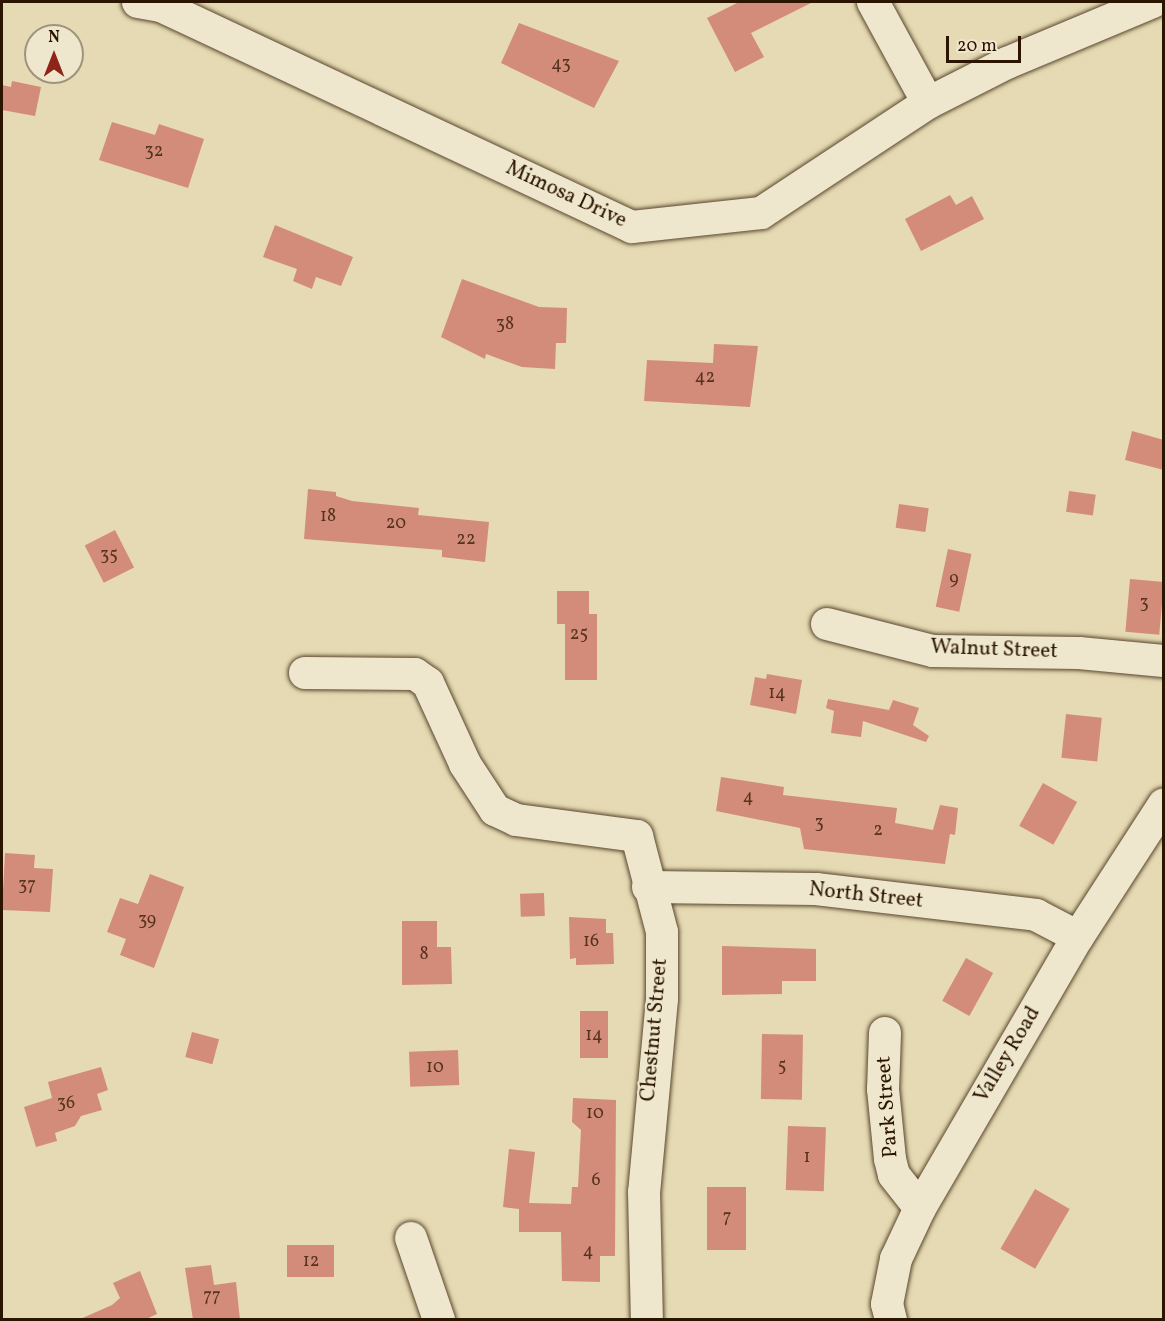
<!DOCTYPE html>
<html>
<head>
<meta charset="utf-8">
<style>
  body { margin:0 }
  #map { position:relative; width:1165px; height:1321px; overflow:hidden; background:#e5dab3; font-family:Vollkorn,serif }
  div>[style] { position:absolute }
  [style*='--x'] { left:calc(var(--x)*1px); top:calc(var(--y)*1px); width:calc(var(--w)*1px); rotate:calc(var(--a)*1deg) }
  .building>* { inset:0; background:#d38c79; transform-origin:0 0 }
  .roads { filter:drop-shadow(0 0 2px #5a462d) drop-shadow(0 0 2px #5a462d) }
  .minor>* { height:32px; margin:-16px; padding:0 16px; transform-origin:16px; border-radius:16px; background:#eee7ce }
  span { translate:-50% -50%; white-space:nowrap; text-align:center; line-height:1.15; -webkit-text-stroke:4.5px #eee7ce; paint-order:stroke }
  .number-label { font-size:18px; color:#56331e }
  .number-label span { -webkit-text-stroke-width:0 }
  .street-label { font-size:21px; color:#2c1500 }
  .frame { position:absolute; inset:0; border:3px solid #2c1500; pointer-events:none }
  .north { position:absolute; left:24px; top:24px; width:60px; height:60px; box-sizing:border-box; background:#eee7ce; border:2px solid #a0937c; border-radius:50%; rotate:0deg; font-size:16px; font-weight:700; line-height:24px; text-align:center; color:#2c1500 }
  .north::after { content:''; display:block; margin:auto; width:21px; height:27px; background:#8f2418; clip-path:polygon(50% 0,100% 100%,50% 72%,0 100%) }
  .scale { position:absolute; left:946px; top:36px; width:75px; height:27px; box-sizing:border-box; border:3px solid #2c1500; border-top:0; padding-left:8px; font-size:18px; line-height:21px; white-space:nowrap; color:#2c1500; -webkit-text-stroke:4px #eee7ce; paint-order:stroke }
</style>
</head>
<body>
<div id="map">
  <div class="building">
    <div style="clip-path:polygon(739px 2px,813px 2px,751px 33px,764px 57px,735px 72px,707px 18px)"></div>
    <div style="clip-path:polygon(519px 23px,619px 61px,594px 108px,501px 63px)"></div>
    <div style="clip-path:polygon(12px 81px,41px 87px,35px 116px,2px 110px,2px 85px,11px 87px)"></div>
    <div style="clip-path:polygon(112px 122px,155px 135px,159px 124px,204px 139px,188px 188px,99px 160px)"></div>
    <div style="clip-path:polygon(950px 195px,956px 205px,972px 196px,984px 219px,921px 251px,905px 219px)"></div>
    <div style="clip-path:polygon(275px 225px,353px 257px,341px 286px,316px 277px,312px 289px,293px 281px,297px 269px,263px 257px)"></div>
    <div style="clip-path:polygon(462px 279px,539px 307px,567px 308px,566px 343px,556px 343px,555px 369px,522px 367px,486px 354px,485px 359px,441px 337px)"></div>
    <div style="clip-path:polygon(714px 344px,758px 346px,750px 407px,644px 401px,647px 360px,713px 363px)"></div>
    <div style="clip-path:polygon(1132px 431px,1164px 440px,1164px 470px,1125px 460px)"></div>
    <div style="clip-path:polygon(308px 489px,336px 492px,336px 496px,352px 501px,419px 508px,418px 515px,489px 522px,485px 562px,442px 557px,442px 550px,304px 539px)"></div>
    <div style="left:1069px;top:491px;width:27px;height:21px;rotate:8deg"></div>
    <div style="left:899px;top:504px;width:30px;height:24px;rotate:8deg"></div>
    <div style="left:115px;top:530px;width:42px;height:34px;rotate:63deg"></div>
    <div style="left:948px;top:549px;width:24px;height:59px;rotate:12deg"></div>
    <div style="left:1130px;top:579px;width:34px;height:53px;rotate:5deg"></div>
    <div style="clip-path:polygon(557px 591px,589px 591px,589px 614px,597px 614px,597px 680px,565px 680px,565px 624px,557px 624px)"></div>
    <div style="clip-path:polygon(767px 674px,802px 680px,796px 714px,750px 705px,755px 677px,766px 679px)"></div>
    <div style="clip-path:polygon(828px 699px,889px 710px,893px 700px,919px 708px,913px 725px,929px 736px,926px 742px,863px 721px,861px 737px,831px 733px,834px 711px,826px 708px)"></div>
    <div style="left:1066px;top:714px;width:36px;height:44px;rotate:6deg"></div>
    <div style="clip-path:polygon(721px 777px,784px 787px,783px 795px,897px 808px,895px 823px,933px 830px,940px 805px,958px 808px,955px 835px,950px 834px,945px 864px,804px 849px,800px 828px,716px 811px)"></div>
    <div style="left:1043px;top:783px;width:39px;height:49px;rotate:29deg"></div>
    <div style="clip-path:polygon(5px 853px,35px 855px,34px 868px,53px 869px,50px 912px,2px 910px)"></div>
    <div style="clip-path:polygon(150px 874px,184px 887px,154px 968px,120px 955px,126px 939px,107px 932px,120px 898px,138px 904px)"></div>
    <div style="left:544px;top:893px;width:23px;height:24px;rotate:88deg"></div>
    <div style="clip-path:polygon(569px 917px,606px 919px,606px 933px,613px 933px,614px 964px,576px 965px,576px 958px,570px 959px)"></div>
    <div style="clip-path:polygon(402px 921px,437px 921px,437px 947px,451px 947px,452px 984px,402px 985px)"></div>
    <div style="clip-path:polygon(722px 946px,816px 949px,816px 981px,782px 981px,782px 994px,722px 995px)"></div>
    <div style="left:966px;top:958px;width:31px;height:49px;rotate:29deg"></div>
    <div style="left:608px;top:1011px;width:47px;height:28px;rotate:90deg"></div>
    <div style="left:192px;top:1032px;width:28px;height:26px;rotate:15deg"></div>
    <div style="left:762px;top:1034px;width:41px;height:65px;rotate:1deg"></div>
    <div style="left:458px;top:1050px;width:35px;height:49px;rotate:88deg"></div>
    <div style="clip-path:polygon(101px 1067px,108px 1090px,97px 1094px,102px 1110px,81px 1116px,75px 1126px,55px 1133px,57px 1141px,36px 1147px,24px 1107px,52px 1098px,48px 1082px)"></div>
    <div style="clip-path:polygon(573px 1098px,616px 1100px,615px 1256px,600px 1256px,600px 1282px,562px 1281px,561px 1232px,519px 1232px,519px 1209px,503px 1207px,509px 1149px,535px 1152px,529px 1203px,571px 1204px,572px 1187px,578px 1187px,581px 1130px,572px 1122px)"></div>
    <div style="left:788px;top:1126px;width:38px;height:64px;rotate:2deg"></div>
    <div style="left:707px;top:1187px;width:39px;height:63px"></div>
    <div style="left:1035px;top:1189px;width:40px;height:69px;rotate:30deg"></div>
    <div style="left:287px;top:1245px;width:47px;height:32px"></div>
    <div style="clip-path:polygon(211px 1265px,214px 1285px,236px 1282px,240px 1320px,193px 1320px,185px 1268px)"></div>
    <div style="clip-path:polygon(140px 1271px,157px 1314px,144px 1320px,78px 1320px,112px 1305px,120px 1298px,113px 1283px)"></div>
  </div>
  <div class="roads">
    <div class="minor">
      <div style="--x:138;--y:2;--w:23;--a:10"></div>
      <div style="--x:161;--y:6;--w:520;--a:25.14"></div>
      <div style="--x:632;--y:227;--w:130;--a:-6.2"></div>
      <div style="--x:761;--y:213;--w:200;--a:-33.4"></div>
      <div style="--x:928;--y:103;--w:89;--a:-26.9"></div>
      <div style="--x:1007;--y:63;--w:158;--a:-22.7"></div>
      <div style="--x:873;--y:2;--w:115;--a:61.4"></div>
      <div style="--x:827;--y:624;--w:109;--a:14.3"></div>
      <div style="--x:933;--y:651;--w:146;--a:0.8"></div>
      <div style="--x:1079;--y:653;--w:85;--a:5.4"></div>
      <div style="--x:305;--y:673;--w:110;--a:0.5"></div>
      <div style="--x:415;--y:674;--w:16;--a:35"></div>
      <div style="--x:428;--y:683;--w:89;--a:65.4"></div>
      <div style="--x:465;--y:764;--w:55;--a:56.9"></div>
      <div style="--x:495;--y:810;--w:23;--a:25"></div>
      <div style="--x:516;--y:820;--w:122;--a:7.5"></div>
      <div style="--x:637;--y:836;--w:99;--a:75.4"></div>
      <div style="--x:662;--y:932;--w:67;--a:90"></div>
      <div style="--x:662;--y:999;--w:194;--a:95.3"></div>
      <div style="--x:644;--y:1192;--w:128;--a:88.7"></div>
      <div style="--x:648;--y:887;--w:168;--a:0.7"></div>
      <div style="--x:816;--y:889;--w:222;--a:6.7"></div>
      <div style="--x:1036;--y:915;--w:47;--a:27.6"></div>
      <div style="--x:885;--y:1033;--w:56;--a:92"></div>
      <div style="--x:883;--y:1089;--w:70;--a:84.3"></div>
      <div style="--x:890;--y:1159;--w:16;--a:76"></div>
      <div style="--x:894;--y:1175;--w:42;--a:51.8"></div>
      <div style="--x:411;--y:1238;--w:87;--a:71.1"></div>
      <div style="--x:891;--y:1320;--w:16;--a:-104"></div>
      <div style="--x:887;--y:1304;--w:46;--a:-78.7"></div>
      <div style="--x:896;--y:1259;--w:56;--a:-64.8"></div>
      <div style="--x:920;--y:1208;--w:314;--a:-59.8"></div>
      <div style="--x:1078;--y:937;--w:158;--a:-57.1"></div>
    </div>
  </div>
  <div class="number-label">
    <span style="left:561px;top:65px">43</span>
    <span style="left:154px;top:152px">32</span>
    <span style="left:505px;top:325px">38</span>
    <span style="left:705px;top:378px">42</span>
    <span style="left:328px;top:517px">18</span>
    <span style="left:396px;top:524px">20</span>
    <span style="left:466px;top:540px">22</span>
    <span style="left:109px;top:556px">35</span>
    <span style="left:954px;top:580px">9</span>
    <span style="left:1144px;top:604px">3</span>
    <span style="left:579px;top:635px">25</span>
    <span style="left:777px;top:694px">14</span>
    <span style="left:748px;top:798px">4</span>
    <span style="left:819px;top:824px">3</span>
    <span style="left:878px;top:831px">2</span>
    <span style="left:27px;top:886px">37</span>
    <span style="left:147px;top:921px">39</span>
    <span style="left:591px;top:942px">16</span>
    <span style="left:424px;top:955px">8</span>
    <span style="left:594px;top:1036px">14</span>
    <span style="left:782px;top:1067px">5</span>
    <span style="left:435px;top:1068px">10</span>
    <span style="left:66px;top:1104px">36</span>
    <span style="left:595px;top:1114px">10</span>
    <span style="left:807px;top:1158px">1</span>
    <span style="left:596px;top:1181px">6</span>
    <span style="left:727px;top:1218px">7</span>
    <span style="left:588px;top:1252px">4</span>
    <span style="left:311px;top:1262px">12</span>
    <span style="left:212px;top:1297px">77</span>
  </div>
  <div class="street-label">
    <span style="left:566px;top:195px;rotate:25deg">Mimosa Drive</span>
    <span style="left:994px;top:650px;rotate:2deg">Walnut Street</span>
    <span style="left:866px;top:896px;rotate:6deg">North Street</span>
    <span style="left:655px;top:1030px;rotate:-85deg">Chestnut Street</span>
    <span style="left:1008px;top:1055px;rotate:-59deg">Valley Road</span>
    <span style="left:888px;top:1107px;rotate:-94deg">Park Street</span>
  </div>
  <div class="frame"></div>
  <div class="north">N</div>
  <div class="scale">20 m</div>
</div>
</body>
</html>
